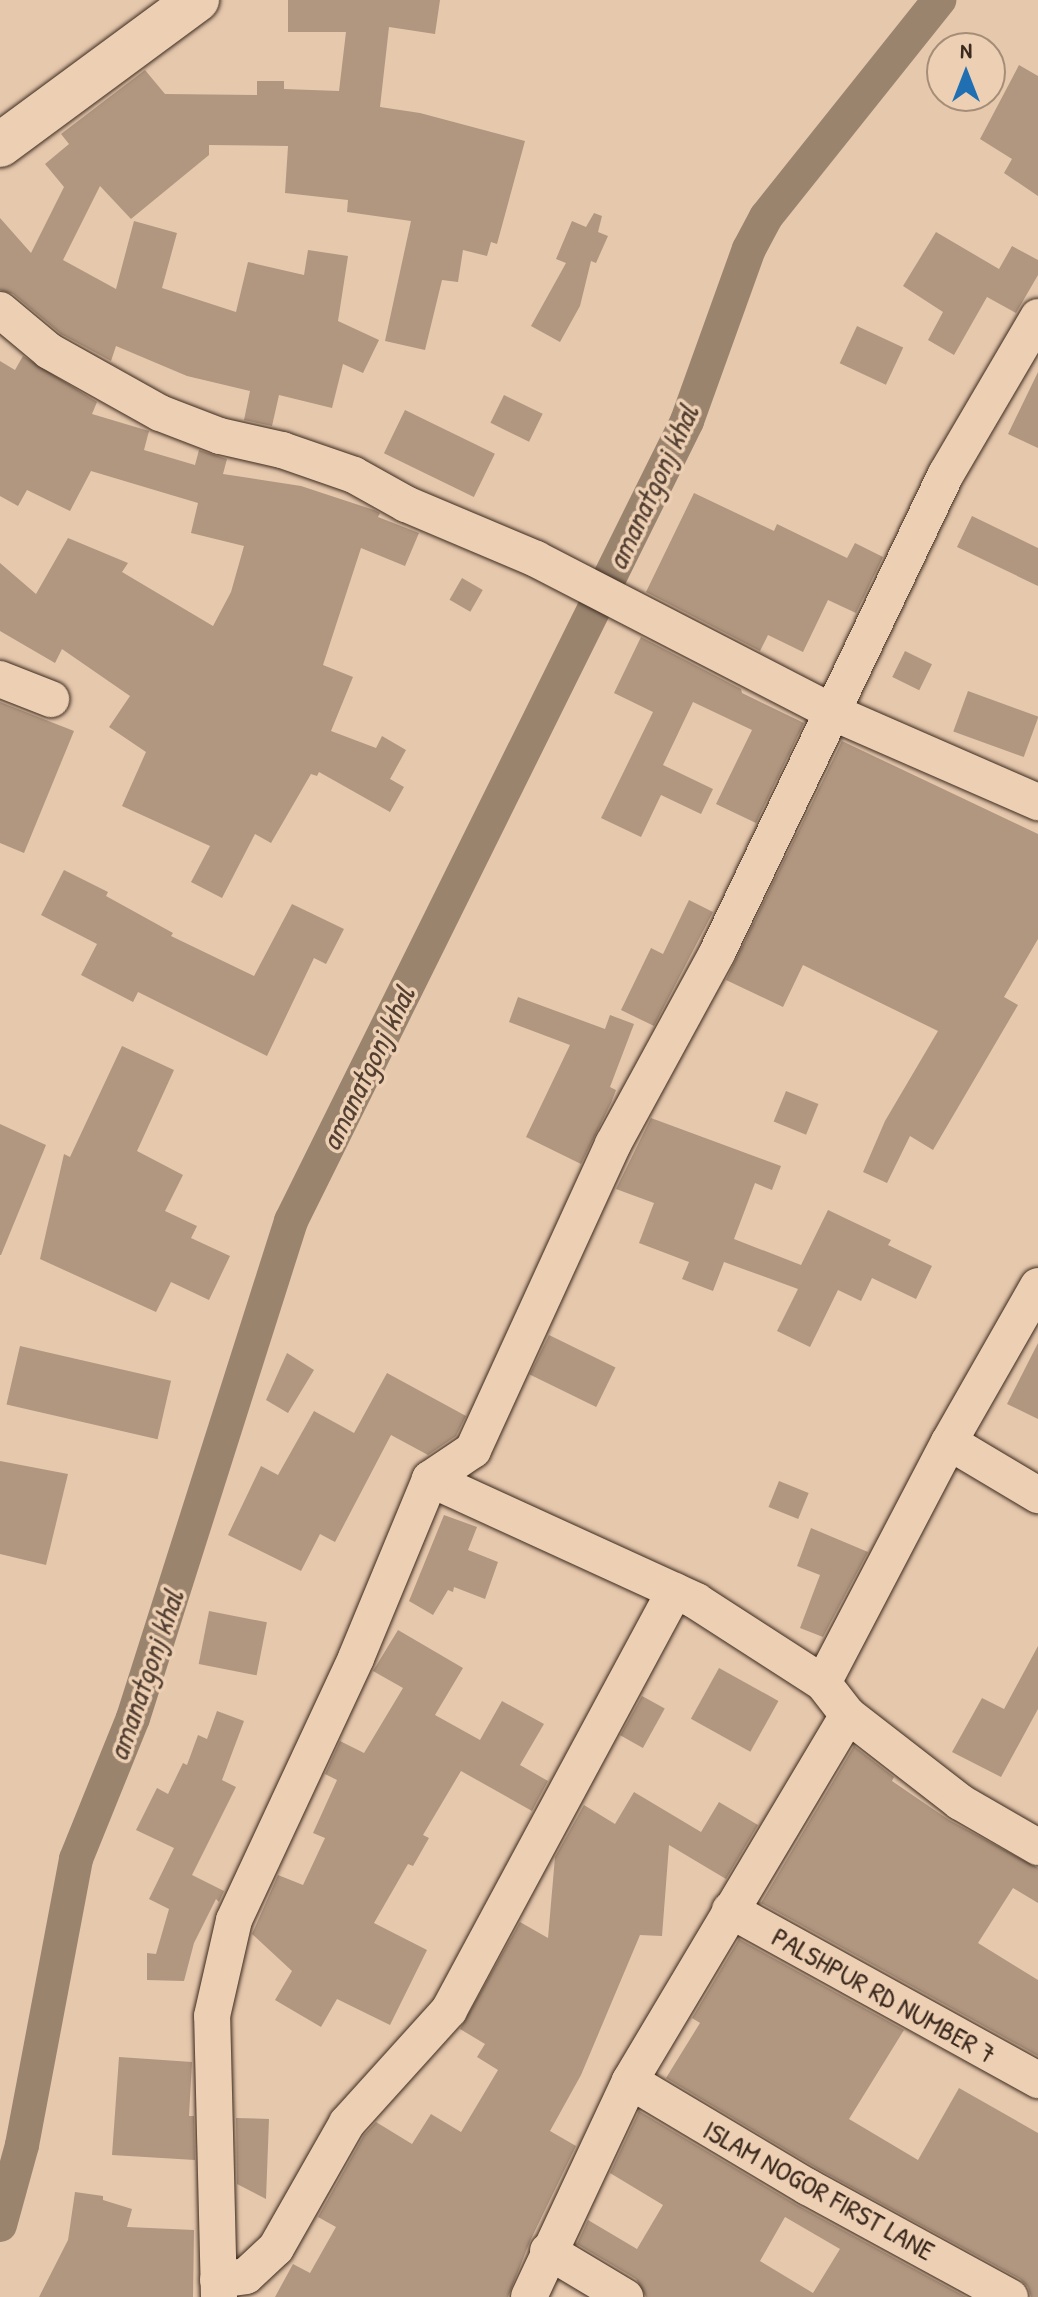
<!DOCTYPE html>
<html>
<head>
<meta charset="utf-8">
<style>
  body { margin:0 }
  #map { position:relative; width:1038px; height:2297px; overflow:hidden; background:#e6c8ad; font-family:"Patrick Hand",sans-serif }
  div>[style] { position:absolute }
  [style*='--x'] { left:calc(var(--x)*1px); top:calc(var(--y)*1px); width:calc(var(--w)*1px); rotate:calc(var(--a)*1deg) }
  .canal>* { height:34px; margin:-17px; padding:0 17px; transform-origin:17px; border-radius:17px; background:#9b846e }
  .building>* { inset:0; background:#b19780; transform-origin:0 0 }
  .roads { filter:drop-shadow(0 0 2px #3b2a1e) drop-shadow(0 0 2px #3b2a1e) }
  .minor>* { height:36px; margin:-18px; padding:0 18px; transform-origin:18px; border-radius:18px; background:#edcfb3 }
  .secondary>* { height:44px; margin:-22px; padding:0 22px; transform-origin:22px; border-radius:22px; background:#edcfb3 }
  span { translate:-50% -50%; white-space:nowrap; text-align:center; line-height:1.15; -webkit-text-stroke:7px #edcfb3; paint-order:stroke }
  .street-label { font-size:28px; color:#3b2a1e }
  .water-label { font-size:30px; color:#534032; font-style:italic }
  .north { position:absolute; left:926px; top:32px; width:80px; height:80px; box-sizing:border-box; background:#edcfb3; border:2px solid #a68d77; border-radius:50%; rotate:0deg; font-size:22px; font-weight:700; line-height:32px; text-align:center; color:#3b2a1e }
  .north::after { content:''; display:block; margin:auto; width:28px; height:36px; background:#1f6fb2; clip-path:polygon(50% 0,100% 100%,50% 72%,0 100%) }
</style>
</head>
<body>
<div id="map">
  <div class="canal">
    <div style="--x:0;--y:2225;--w:83;--a:-74.6"></div>
    <div style="--x:22;--y:2145;--w:291;--a:-79.3"></div>
    <div style="--x:76;--y:1859;--w:152;--a:-68"></div>
    <div style="--x:133;--y:1718;--w:522;--a:-72.36"></div>
    <div style="--x:291;--y:1221;--w:893;--a:-63.66"></div>
    <div style="--x:687;--y:421;--w:183;--a:-70.2"></div>
    <div style="--x:749;--y:249;--w:36;--a:-62"></div>
    <div style="--x:766;--y:217;--w:278;--a:-51.4"></div>
  </div>
  <div class="building">
    <div style="clip-path:polygon(288px 0,440px 0,435px 34px,389px 27px,380px 107px,420px 113px,525px 141px,497px 244px,491px 242px,487px 256px,463px 250px,458px 282px,442px 280px,425px 350px,385px 341px,411px 221px,347px 212px,348px 200px,285px 193px,288px 146px,209px 145px,209px 155px,131px 219px,100px 186px,63px 260px,116px 289px,134px 221px,177px 233px,162px 288px,236px 312px,248px 262px,304px 275px,308px 250px,348px 256px,338px 321px,379px 340px,363px 373px,343px 364px,332px 408px,279px 395px,272px 426px,244px 420px,250px 391px,187px 376px,116px 346px,111px 361px,61px 334px,13px 294px,0 290px,0 218px,31px 253px,64px 187px,45px 164px,69px 144px,61px 134px,145px 70px,165px 94px,257px 95px,257px 81px,284px 81px,284px 89px,339px 91px,346px 32px,288px 32px)"></div>
    <div style="clip-path:polygon(1019px 65px,1038px 76px,1038px 196px,1004px 173px,1012px 159px,980px 139px)"></div>
    <div style="clip-path:polygon(594px 213px,602px 216px,598px 232px,608px 236px,596px 263px,591px 261px,580px 306px,560px 342px,531px 326px,566px 263px,556px 259px,572px 221px,586px 227px)"></div>
    <div style="clip-path:polygon(936px 232px,999px 269px,1012px 246px,1038px 260px,1038px 275px,1016px 313px,987px 297px,954px 355px,928px 340px,943px 312px,903px 286px)"></div>
    <div style="left:857px;top:326px;width:51px;height:41px;rotate:25deg"></div>
    <div style="clip-path:polygon(23px 356px,97px 402px,92px 414px,149px 431px,144px 450px,195px 465px,199px 450px,227px 459px,223px 474px,301px 486px,374px 510px,380px 513px,378px 517px,419px 533px,405px 566px,361px 548px,323px 665px,353px 677px,331px 731px,376px 748px,382px 736px,406px 750px,390px 779px,404px 787px,390px 812px,319px 772px,317px 776px,311px 774px,271px 843px,255px 834px,222px 898px,191px 882px,210px 846px,122px 806px,146px 752px,109px 727px,130px 696px,62px 649px,55px 663px,0 631px,0 563px,36px 594px,68px 538px,128px 563px,122px 572px,213px 626px,231px 592px,244px 546px,191px 533px,198px 503px,91px 471px,70px 511px,27px 490px,18px 506px,0 496px,0 361px,15px 370px)"></div>
    <div style="clip-path:polygon(1038px 372px,1038px 448px,1008px 434px)"></div>
    <div style="left:504px;top:395px;width:43px;height:31px;rotate:26deg"></div>
    <div style="left:405px;top:410px;width:100px;height:48px;rotate:26deg"></div>
    <div style="clip-path:polygon(694px 493px,774px 531px,777px 524px,847px 558px,855px 543px,883px 557px,856px 613px,828px 600px,803px 652px,768px 635px,760px 651px,646px 592px)"></div>
    <div style="clip-path:polygon(972px 516px,1038px 548px,1038px 586px,957px 547px)"></div>
    <div style="left:462px;top:578px;width:24px;height:25px;rotate:30deg"></div>
    <div style="clip-path:polygon(641px 637px,741px 689px,742px 693px,804px 723px,756px 823px,716px 804px,752px 730px,693px 702px,663px 765px,713px 789px,701px 814px,661px 795px,641px 837px,601px 818px,653px 712px,614px 693px)"></div>
    <div style="left:905px;top:651px;width:30px;height:29px;rotate:26deg"></div>
    <div style="left:968px;top:691px;width:75px;height:43px;rotate:20deg"></div>
    <div style="clip-path:polygon(0 702px,74px 731px,24px 853px,0 843px)"></div>
    <div style="clip-path:polygon(842px 741px,1038px 834px,1038px 939px,1004px 997px,1018px 1005px,933px 1150px,910px 1136px,887px 1183px,863px 1172px,885px 1121px,938px 1031px,803px 965px,783px 1007px,726px 980px)"></div>
    <div style="clip-path:polygon(64px 870px,108px 892px,106px 896px,173px 933px,171px 936px,254px 976px,292px 904px,344px 929px,326px 964px,314px 958px,267px 1056px,138px 992px,133px 1002px,81px 975px,97px 944px,41px 915px)"></div>
    <div style="clip-path:polygon(689px 900px,713px 912px,654px 1026px,621px 1010px,651px 948px,663px 954px)"></div>
    <div style="clip-path:polygon(518px 997px,605px 1029px,610px 1015px,634px 1024px,610px 1087px,616px 1090px,611px 1103px,581px 1164px,526px 1137px,570px 1045px,509px 1022px)"></div>
    <div style="clip-path:polygon(122px 1046px,174px 1070px,137px 1151px,183px 1175px,165px 1211px,197px 1226px,191px 1238px,230px 1256px,209px 1300px,171px 1282px,156px 1312px,40px 1259px,64px 1154px,70px 1157px)"></div>
    <div style="left:786px;top:1091px;width:35px;height:33px;rotate:22deg"></div>
    <div style="clip-path:polygon(651px 1118px,781px 1166px,772px 1190px,755px 1183px,734px 1239px,801px 1265px,828px 1210px,891px 1240px,888px 1245px,932px 1266px,916px 1299px,872px 1278px,861px 1301px,838px 1290px,810px 1347px,777px 1331px,798px 1289px,724px 1262px,713px 1291px,682px 1279px,689px 1262px,639px 1243px,654px 1203px,616px 1189px)"></div>
    <div style="clip-path:polygon(0 1124px,46px 1145px,1px 1255px,0 1255px)"></div>
    <div style="left:549px;top:1335px;width:74px;height:44px;rotate:26deg"></div>
    <div style="clip-path:polygon(1038px 1343px,1038px 1419px,1007px 1404px)"></div>
    <div style="left:20px;top:1346px;width:155px;height:60px;rotate:13deg"></div>
    <div style="clip-path:polygon(287px 1353px,314px 1370px,288px 1413px,266px 1400px)"></div>
    <div style="clip-path:polygon(387px 1373px,466px 1416px,456px 1436px,428px 1455px,391px 1435px,335px 1542px,320px 1534px,301px 1571px,228px 1535px,261px 1466px,278px 1475px,314px 1411px,354px 1433px)"></div>
    <div style="clip-path:polygon(0 1461px,68px 1474px,46px 1565px,0 1554px)"></div>
    <div style="left:779px;top:1481px;width:32px;height:28px;rotate:22deg"></div>
    <div style="clip-path:polygon(444px 1515px,477px 1527px,468px 1550px,498px 1562px,485px 1599px,454px 1587px,453px 1592px,448px 1590px,433px 1615px,409px 1601px)"></div>
    <div style="clip-path:polygon(811px 1528px,868px 1552px,823px 1637px,800px 1628px,820px 1575px,797px 1566px)"></div>
    <div style="left:209px;top:1611px;width:59px;height:54px;rotate:11deg"></div>
    <div style="clip-path:polygon(398px 1630px,463px 1668px,435px 1715px,480px 1740px,502px 1701px,544px 1724px,520px 1765px,548px 1781px,532px 1811px,461px 1771px,423px 1835px,429px 1838px,413px 1866px,408px 1864px,374px 1923px,427px 1950px,390px 2025px,337px 1999px,321px 2027px,275px 2000px,292px 1971px,252px 1934px,278px 1875px,303px 1885px,325px 1838px,313px 1833px,337px 1780px,325px 1774px,340px 1741px,364px 1753px,403px 1688px,373px 1671px)"></div>
    <div style="clip-path:polygon(1038px 1646px,1038px 1709px,1001px 1777px,952px 1752px,982px 1698px,1004px 1709px)"></div>
    <div style="left:719px;top:1668px;width:68px;height:58px;rotate:29deg"></div>
    <div style="left:642px;top:1696px;width:26px;height:45px;rotate:29deg"></div>
    <div style="clip-path:polygon(217px 1711px,244px 1721px,222px 1780px,236px 1787px,192px 1875px,224px 1891px,219px 1902px,216px 1899px,194px 1943px,184px 1981px,147px 1980px,147px 1953px,156px 1954px,169px 1909px,149px 1899px,174px 1848px,136px 1830px,157px 1788px,168px 1794px,183px 1763px,187px 1765px,198px 1735px,207px 1739px)"></div>
    <div style="clip-path:polygon(854px 1746px,894px 1777px,892px 1781px,949px 1820px,1038px 1868px,1038px 1903px,1013px 1888px,978px 1943px,1038px 1980px,1038px 2056px,761px 1903px)"></div>
    <div style="clip-path:polygon(634px 1792px,701px 1832px,719px 1802px,758px 1825px,726px 1879px,669px 1845px,662px 1936px,640px 1935px,581px 2075px,550px 2131px,576px 2146px,530px 2241px,508px 2297px,275px 2297px,293px 2264px,310px 2273px,336px 2227px,318px 2217px,364px 2135px,376px 2122px,412px 2144px,431px 2114px,461px 2132px,498px 2070px,477px 2057px,485px 2044px,460px 2029px,520px 1922px,548px 1938px,555px 1857px,584px 1805px,615px 1824px)"></div>
    <div style="clip-path:polygon(739px 1939px,904px 2030px,849px 2119px,918px 2160px,959px 2088px,1038px 2133px,1038px 2297px,1031px 2297px,1028px 2287px,1020px 2279px,818px 2169px,666px 2078px,700px 2023px,692px 2018px)"></div>
    <div style="clip-path:polygon(119px 2057px,192px 2062px,189px 2116px,194px 2116px,195px 2160px,112px 2155px)"></div>
    <div style="clip-path:polygon(evenodd,639px 2111px,797px 2205px,966px 2297px,646px 2297px,636px 2279px,577px 2244px,588px 2220px,637px 2249px,663px 2205px,610px 2173px,639px 2111px,785px 2217px,840px 2249px,813px 2293px,760px 2261px,785px 2217px)"></div>
    <div style="clip-path:polygon(236px 2118px,269px 2119px,266px 2199px,237px 2184px)"></div>
    <div style="clip-path:polygon(75px 2192px,103px 2196px,103px 2200px,132px 2209px,127px 2227px,194px 2230px,193px 2297px,39px 2297px,68px 2240px)"></div>
  </div>
  <div class="roads">
    <div class="minor">
      <div style="--x:0;--y:310;--w:64;--a:39.9"></div>
      <div style="--x:49;--y:351;--w:127;--a:29.2"></div>
      <div style="--x:160;--y:413;--w:64;--a:21"></div>
      <div style="--x:220;--y:436;--w:64;--a:12.7"></div>
      <div style="--x:282;--y:450;--w:76;--a:19.1"></div>
      <div style="--x:354;--y:475;--w:60;--a:29.1"></div>
      <div style="--x:406;--y:504;--w:141;--a:22.9"></div>
      <div style="--x:536;--y:559;--w:335;--a:27.3"></div>
      <div style="--x:834;--y:713;--w:223;--a:23.6"></div>
      <div style="--x:0;--y:679;--w:55;--a:21.4"></div>
      <div style="--x:1038;--y:1286;--w:180;--a:119.7"></div>
      <div style="--x:949;--y:1442;--w:104;--a:30.8"></div>
      <div style="--x:430;--y:1479;--w:293;--a:24.6"></div>
      <div style="--x:696;--y:1601;--w:151;--a:32.8"></div>
      <div style="--x:823;--y:1683;--w:41;--a:52"></div>
      <div style="--x:848;--y:1715;--w:426;--a:120.8"></div>
      <div style="--x:630;--y:2081;--w:238;--a:115.1"></div>
      <div style="--x:823;--y:1683;--w:272;--a:-62.4"></div>
      <div style="--x:848;--y:1715;--w:142;--a:37.8"></div>
      <div style="--x:960;--y:1802;--w:90;--a:30"></div>
      <div style="--x:730;--y:1910;--w:352;--a:28.9"></div>
      <div style="--x:630;--y:2081;--w:207;--a:30.8"></div>
      <div style="--x:808;--y:2187;--w:230;--a:28.6"></div>
      <div style="--x:548;--y:2251;--w:90;--a:30.9"></div>
      <div style="--x:218;--y:2280;--w:28;--a:-8"></div>
      <div style="--x:246;--y:2276;--w:41;--a:-43"></div>
      <div style="--x:276;--y:2248;--w:144;--a:-60.4"></div>
      <div style="--x:347;--y:2123;--w:152;--a:-47.9"></div>
      <div style="--x:449;--y:2010;--w:476;--a:-61.7"></div>
      <div style="--x:219;--y:2297;--w:281;--a:-91.4"></div>
      <div style="--x:212;--y:2016;--w:98;--a:-77.1"></div>
      <div style="--x:234;--y:1920;--w:289;--a:-65"></div>
      <div style="--x:356;--y:1658;--w:194;--a:-67.5"></div>
      <div style="--x:430;--y:1479;--w:52;--a:-34"></div>
      <div style="--x:473;--y:1450;--w:337;--a:-65.4"></div>
      <div style="--x:613;--y:1144;--w:217;--a:-61.4"></div>
      <div style="--x:717;--y:953;--w:531;--a:-64.45"></div>
      <div style="--x:946;--y:474;--w:182;--a:-59.6"></div>
    </div>
    <div class="secondary">
      <div style="--x:0;--y:145;--w:245;--a:-36.4"></div>
    </div>
  </div>
  <div class="street-label">
    <span style="left:884px;top:1995px;rotate:29deg">PALSHPUR RD NUMBER 7</span>
    <span style="left:819px;top:2190px;rotate:29deg">ISLAM NOGOR FIRST LANE</span>
  </div>
  <div class="water-label">
    <span style="left:652px;top:487px;rotate:-65deg">amanatgonj khal</span>
    <span style="left:367px;top:1068px;rotate:-64deg">amanatgonj khal</span>
    <span style="left:145px;top:1675px;rotate:-71deg">amanatgonj khal</span>
  </div>
  <div class="north">N</div>
</div>
</body>
</html>
